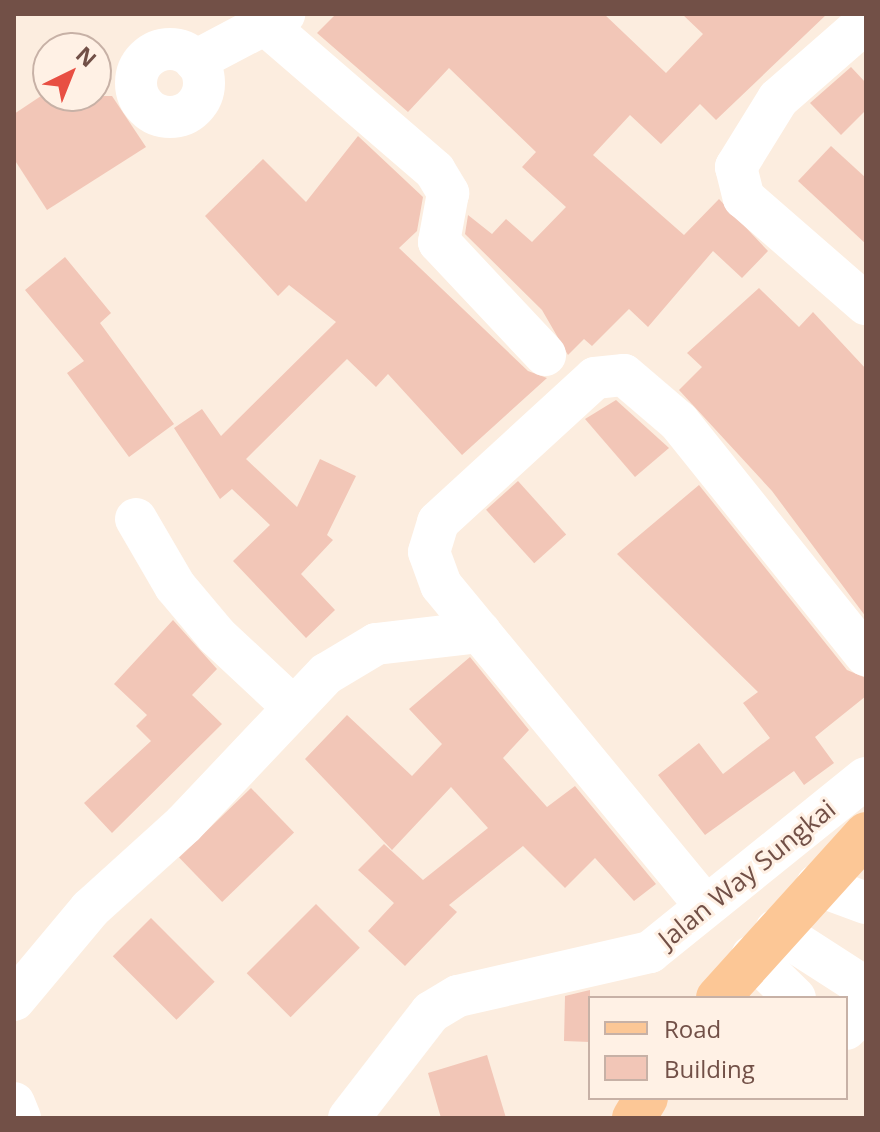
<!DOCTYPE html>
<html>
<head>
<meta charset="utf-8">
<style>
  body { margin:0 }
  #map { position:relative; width:880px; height:1132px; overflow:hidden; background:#fceddf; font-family:"Open Sans",sans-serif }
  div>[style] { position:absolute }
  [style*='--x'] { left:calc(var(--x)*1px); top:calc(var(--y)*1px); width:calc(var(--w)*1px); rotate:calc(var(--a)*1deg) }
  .building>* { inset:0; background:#f2c6b7; transform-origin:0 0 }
  .minor>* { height:42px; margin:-21px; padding:0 21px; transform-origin:21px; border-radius:21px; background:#fff }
  .minor>.ring { margin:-21px; padding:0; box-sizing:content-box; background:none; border:42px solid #fff; border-radius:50% }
  .major>* { height:44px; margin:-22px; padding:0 22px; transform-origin:22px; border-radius:22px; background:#fcc796 }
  span { translate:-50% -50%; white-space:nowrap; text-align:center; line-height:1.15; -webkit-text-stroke:6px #fff1e5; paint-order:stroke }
  .street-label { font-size:26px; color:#725047 }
  .frame { position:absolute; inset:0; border:16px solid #725047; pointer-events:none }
  .legend { position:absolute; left:588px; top:996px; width:260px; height:104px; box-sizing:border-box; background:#fff1e5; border:2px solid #c7b1a6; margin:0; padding:10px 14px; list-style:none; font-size:24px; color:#725047 }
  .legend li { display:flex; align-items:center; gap:16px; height:40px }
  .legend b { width:40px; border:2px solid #c7b1a6 }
  .north { position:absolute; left:32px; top:32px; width:80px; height:80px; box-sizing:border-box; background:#fff1e5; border:2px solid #c7b1a6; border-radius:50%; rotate:43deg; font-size:22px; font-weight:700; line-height:32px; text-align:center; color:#725047 }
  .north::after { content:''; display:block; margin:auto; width:28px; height:36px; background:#e84f43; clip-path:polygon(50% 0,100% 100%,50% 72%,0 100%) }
</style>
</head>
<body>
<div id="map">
  <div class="building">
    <div style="clip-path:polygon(336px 14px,604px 14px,666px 73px,703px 34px,682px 14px,827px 14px,716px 120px,700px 104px,661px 144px,630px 115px,593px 155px,684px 235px,719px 199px,768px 251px,742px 278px,713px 251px,648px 327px,629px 309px,592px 346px,584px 339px,568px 355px,542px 310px,465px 234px,468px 215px,492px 234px,506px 219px,532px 242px,566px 207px,522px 167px,536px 152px,449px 68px,408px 112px,317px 33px)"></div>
    <div style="clip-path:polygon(851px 67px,866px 83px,866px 110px,841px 135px,810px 103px)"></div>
    <div style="clip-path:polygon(41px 96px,112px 96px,146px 147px,47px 210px,14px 159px,14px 114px)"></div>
    <div style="clip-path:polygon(358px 136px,423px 197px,417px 231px,399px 248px,528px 371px,547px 378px,462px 455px,388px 374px,376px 387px,347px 359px,246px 459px,297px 507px,320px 459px,356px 476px,327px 535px,333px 540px,301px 574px,335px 610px,306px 638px,233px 561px,270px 525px,232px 489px,220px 499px,174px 428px,202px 409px,221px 436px,336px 322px,289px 285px,278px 296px,205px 216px,263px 159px,306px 202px)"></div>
    <div style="clip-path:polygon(831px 146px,866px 178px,866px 244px,798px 181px)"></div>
    <div style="clip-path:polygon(65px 257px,111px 313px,100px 323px,174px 424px,129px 457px,67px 373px,84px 361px,25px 290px)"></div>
    <div style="clip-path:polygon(759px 288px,799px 327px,813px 312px,866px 369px,866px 617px,772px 491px,679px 390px,702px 367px,687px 353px)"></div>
    <div style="clip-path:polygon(616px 400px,669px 448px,635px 477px,585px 419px)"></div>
    <div style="left:518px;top:481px;width:72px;height:43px;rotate:48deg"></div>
    <div style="clip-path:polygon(699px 485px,847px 670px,866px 678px,866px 696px,815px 737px,834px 763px,804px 785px,794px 771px,705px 835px,658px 775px,699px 743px,723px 774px,770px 738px,743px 703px,758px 692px,617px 554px)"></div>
    <div style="clip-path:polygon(173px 620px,217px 669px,192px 695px,222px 724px,112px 833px,84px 803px,151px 741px,136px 726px,147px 715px,114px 684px)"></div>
    <div style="clip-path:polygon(470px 657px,529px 730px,503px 758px,547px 807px,575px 786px,656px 884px,634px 901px,595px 858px,565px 888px,523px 846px,449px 905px,457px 912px,405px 966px,368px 931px,394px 903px,358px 870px,384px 844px,423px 880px,488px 828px,451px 787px,392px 850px,305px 759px,347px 715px,412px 776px,442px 744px,409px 709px)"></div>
    <div style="left:251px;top:788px;width:62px;height:100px;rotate:46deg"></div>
    <div style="left:316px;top:904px;width:62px;height:98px;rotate:45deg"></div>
    <div style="left:151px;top:918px;width:90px;height:54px;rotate:45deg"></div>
    <div style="clip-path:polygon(590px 990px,590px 1042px,564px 1041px,565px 996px)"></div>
    <div style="clip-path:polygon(487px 1055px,506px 1118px,441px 1118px,428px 1073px)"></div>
  </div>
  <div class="minor">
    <div style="--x:866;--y:22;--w:117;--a:138.8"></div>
    <div style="--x:778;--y:99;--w:80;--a:121.7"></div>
    <div style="--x:736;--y:167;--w:32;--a:76"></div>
    <div style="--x:744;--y:198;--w:162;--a:41"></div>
    <div style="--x:266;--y:25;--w:223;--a:40.8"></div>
    <div style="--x:435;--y:171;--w:26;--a:59"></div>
    <div style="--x:448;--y:193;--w:50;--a:100.4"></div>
    <div style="--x:439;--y:242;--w:155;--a:46.8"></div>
    <div class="ring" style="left:136px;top:49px;width:26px;height:26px"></div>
    <div style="--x:195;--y:61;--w:101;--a:-27.8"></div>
    <div style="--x:136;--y:519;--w:78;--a:59.8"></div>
    <div style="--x:175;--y:586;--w:65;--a:50"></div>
    <div style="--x:217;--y:636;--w:103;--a:43"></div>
    <div style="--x:817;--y:885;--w:52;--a:20.2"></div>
    <div style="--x:704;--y:904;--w:413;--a:-129.5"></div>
    <div style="--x:441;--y:585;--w:35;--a:-110"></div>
    <div style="--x:429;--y:552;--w:31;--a:-73"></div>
    <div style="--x:438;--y:522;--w:213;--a:-42.5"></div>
    <div style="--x:595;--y:378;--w:29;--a:-6"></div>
    <div style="--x:624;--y:375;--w:72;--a:40.5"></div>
    <div style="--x:679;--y:422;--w:299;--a:51.3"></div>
    <div style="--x:776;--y:930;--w:107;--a:32.8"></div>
    <div style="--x:752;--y:956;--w:60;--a:44.3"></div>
    <div style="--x:14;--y:1000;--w:119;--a:-50.1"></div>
    <div style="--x:90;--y:909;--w:127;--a:-42.1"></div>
    <div style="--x:184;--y:824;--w:207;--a:-46.6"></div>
    <div style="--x:326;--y:674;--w:58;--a:-31"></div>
    <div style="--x:376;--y:644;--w:105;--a:-6.6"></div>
    <div style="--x:846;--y:1029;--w:29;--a:-46"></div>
    <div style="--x:14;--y:1103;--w:16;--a:68"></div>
    <div style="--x:349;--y:1118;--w:134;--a:-52.3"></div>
    <div style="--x:431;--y:1012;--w:31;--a:-31"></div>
    <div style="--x:458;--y:996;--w:197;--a:-12.9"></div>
    <div style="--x:650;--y:952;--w:277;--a:-38.9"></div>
  </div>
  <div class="major">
    <div style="--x:718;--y:998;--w:221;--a:-47.9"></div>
    <div style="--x:634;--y:1118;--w:23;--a:-59"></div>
  </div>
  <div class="street-label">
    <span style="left:747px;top:874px;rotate:-39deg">Jalan Way Sungkai</span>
  </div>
  <div class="frame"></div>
  <ul class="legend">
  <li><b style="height:10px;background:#fcc796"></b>Road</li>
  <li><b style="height:22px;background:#f2c6b7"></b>Building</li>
  </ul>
  <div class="north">N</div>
</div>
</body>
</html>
